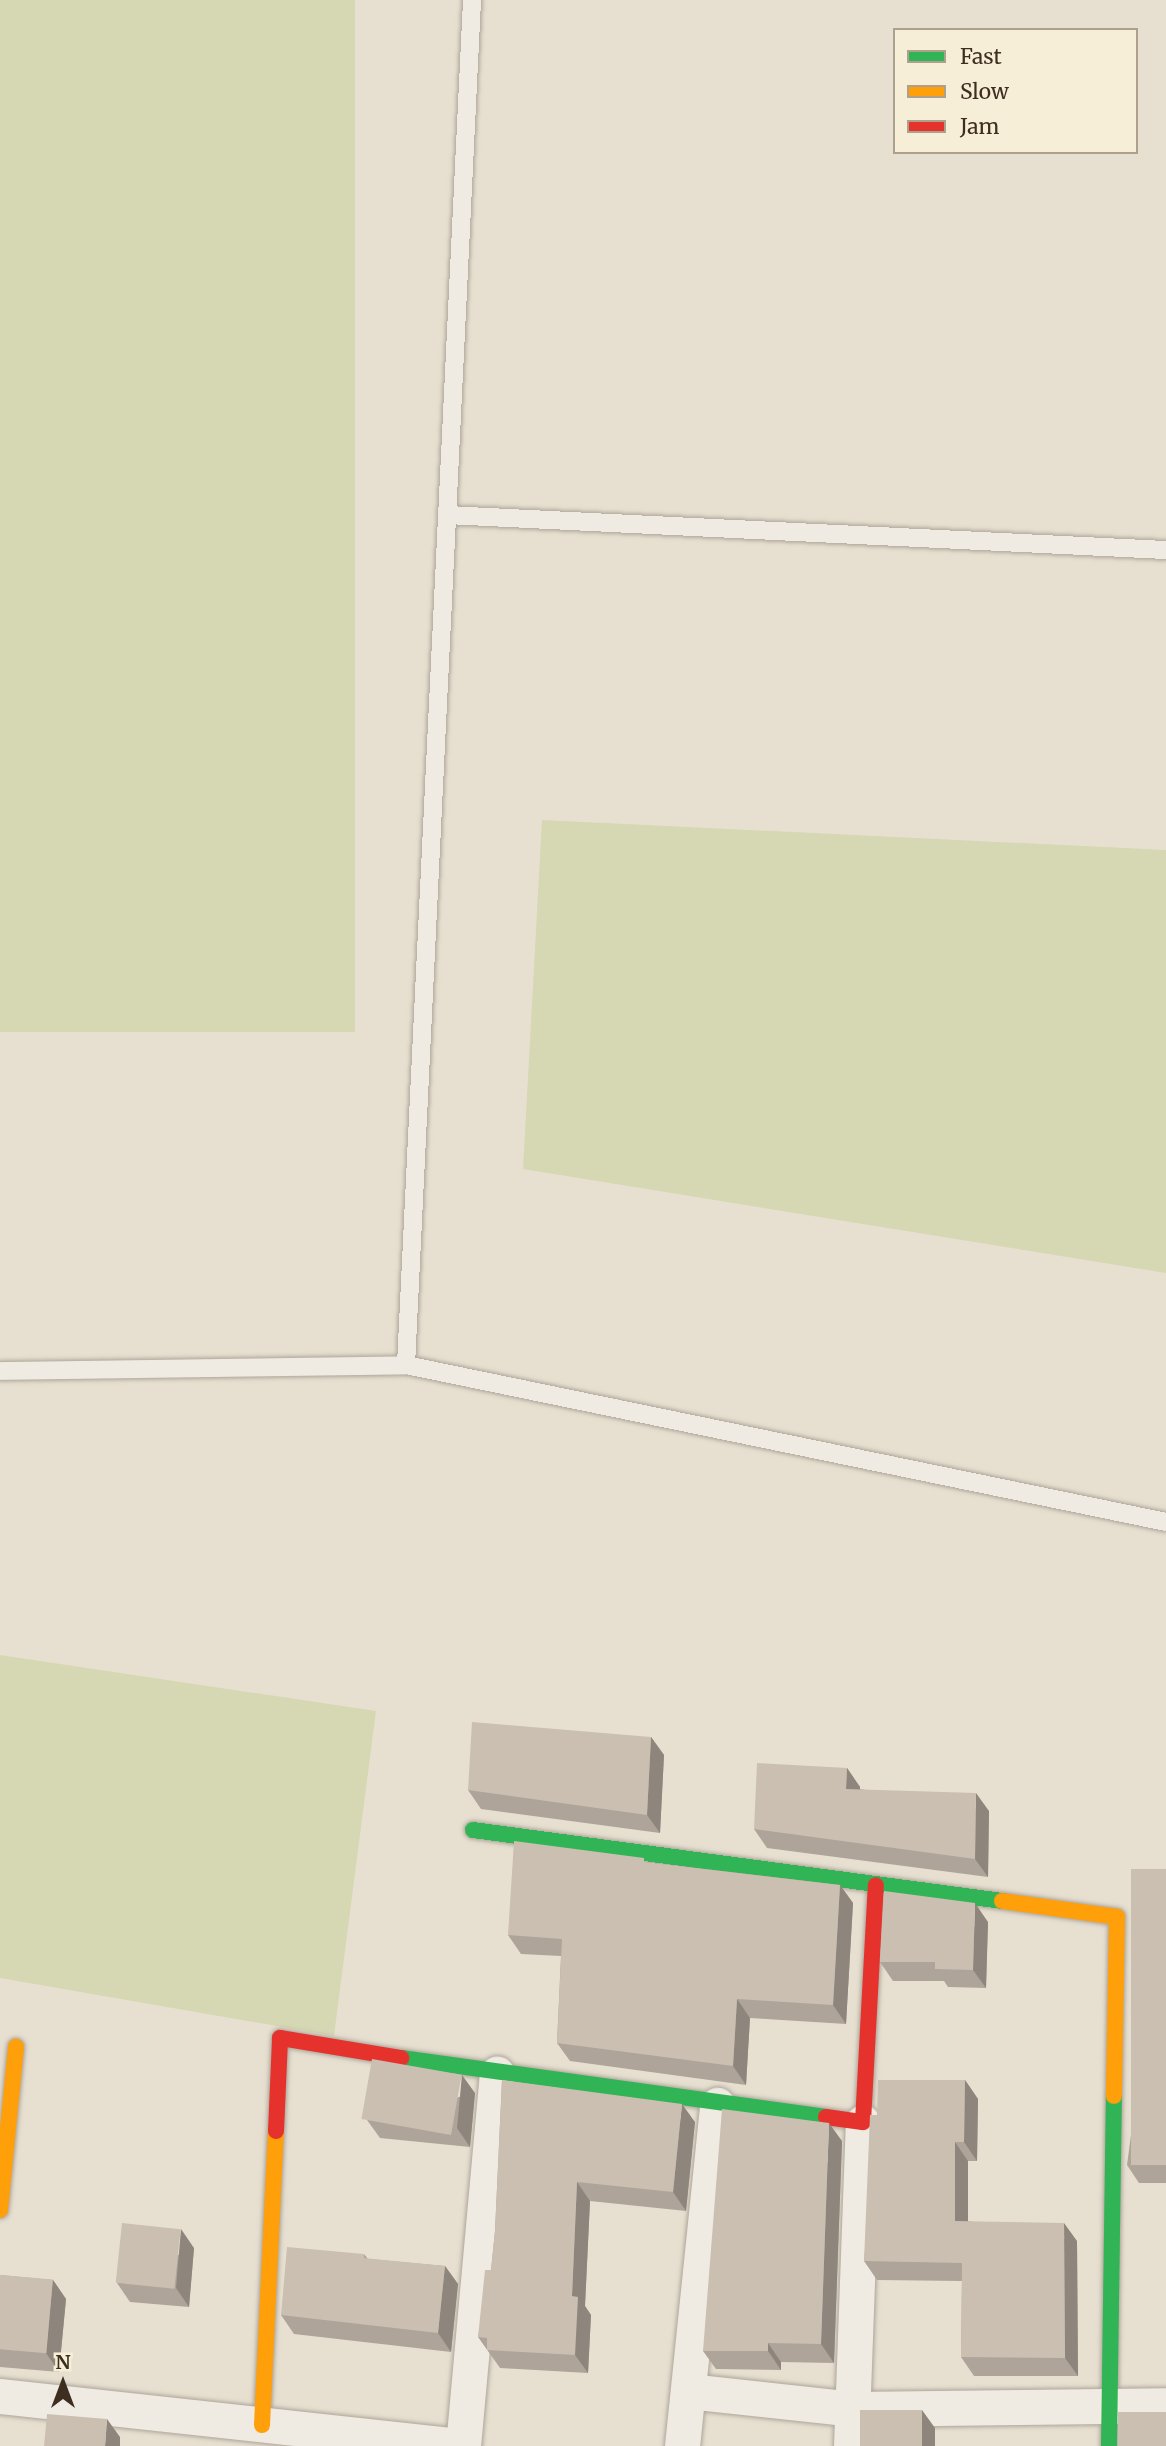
<!DOCTYPE html>
<html>
<head>
<meta charset="utf-8">
<style>
  body { margin:0 }
  #map { position:relative; width:1166px; height:2446px; overflow:hidden; background:#e7e0d1; font-family:Merriweather,serif }
  div>[style] { position:absolute }
  [style*='--x'] { left:calc(var(--x)*1px); top:calc(var(--y)*1px); width:calc(var(--w)*1px); rotate:calc(var(--a)*1deg) }
  .green>* { inset:0; background:#d6d7b3; transform-origin:0 0 }
  .roads { filter:drop-shadow(0 0 2px #ada599) drop-shadow(0 0 2px #ada599) }
  .lane>* { height:18px; margin:-9px; padding:0 9px; transform-origin:9px; border-radius:9px; background:#efebe3 }
  .street>* { height:35px; margin:-17.5px; padding:0 17.5px; transform-origin:17.5px; border-radius:17.5px; background:#efebe3 }
  .fast>* { height:16px; margin:-8px; padding:0 8px; transform-origin:8px; border-radius:8px; background:#30b455 }
  .slow>* { height:16px; margin:-8px; padding:0 8px; transform-origin:8px; border-radius:8px; background:#ff9f0a }
  .jam>* { height:16px; margin:-8px; padding:0 8px; transform-origin:8px; border-radius:8px; background:#e5322d }
  .wall>* { inset:0; background:#afa499 }
  .shaded-wall>* { inset:0; background:#8e867d }
  .building>* { inset:0; background:#cbbfb2; transform-origin:0 0 }
  span { translate:-50% -50%; white-space:nowrap; text-align:center; line-height:1.15; -webkit-text-stroke:5px #f7eed8; paint-order:stroke }
  .legend { position:absolute; left:893px; top:28px; width:245px; height:126px; box-sizing:border-box; background:#f7eed8; border:2px solid #ada18e; margin:0; padding:9px 12px; list-style:none; font-size:21px; color:#3d2e20 }
  .legend li { display:flex; align-items:center; gap:14px; height:35px }
  .legend b { width:35px; border:2px solid #ada18e }
  .north { position:absolute; left:28px; top:2348px; width:70px; height:70px; -webkit-text-stroke:5px #f7eed8; paint-order:stroke; rotate:0deg; font-size:19px; font-weight:700; line-height:28px; text-align:center; color:#3d2e20 }
  .north::after { content:''; display:block; margin:auto; width:24px; height:32px; background:#3d2e20; clip-path:polygon(50% 0,100% 100%,50% 72%,0 100%) }
</style>
</head>
<body>
<div id="map">
  <div class="green">
    <div style="left:0;top:0;width:355px;height:1032px"></div>
    <div style="clip-path:polygon(542px 820px,1166px 850px,1166px 1273px,523px 1169px)"></div>
    <div style="clip-path:polygon(0 1655px,376px 1711px,334px 2036px,0 1978px)"></div>
  </div>
  <div class="roads">
    <div class="lane">
      <div style="--x:447;--y:515;--w:720;--a:2.79"></div>
      <div style="--x:406;--y:1365;--w:1367;--a:-87.23"></div>
      <div style="--x:0;--y:1371;--w:406;--a:-0.8"></div>
      <div style="--x:406;--y:1365;--w:776;--a:11.67"></div>
    </div>
    <div class="street">
      <div style="--x:688;--y:2391;--w:166;--a:6.2"></div>
      <div style="--x:853;--y:2409;--w:313;--a:-0.7"></div>
      <div style="--x:0;--y:2396;--w:465;--a:6.2"></div>
      <div style="--x:463;--y:2446;--w:374;--a:-84.8"></div>
      <div style="--x:682;--y:2446;--w:343;--a:-84.1"></div>
      <div style="--x:851;--y:2446;--w:324;--a:-87.9"></div>
    </div>
    <div class="fast">
      <div style="--x:473;--y:1830;--w:534;--a:7.64"></div>
      <div style="--x:401;--y:2058;--w:429;--a:7.9"></div>
      <div style="--x:1109;--y:2446;--w:350;--a:-89.2"></div>
    </div>
    <div class="slow">
      <div style="--x:1002;--y:1901;--w:116;--a:7.9"></div>
      <div style="--x:1117;--y:1917;--w:179;--a:91"></div>
      <div style="--x:0;--y:2210;--w:164;--a:-84.4"></div>
      <div style="--x:262;--y:2425;--w:294;--a:-87.3"></div>
    </div>
    <div class="jam">
      <div style="--x:826;--y:2117;--w:37;--a:8"></div>
      <div style="--x:863;--y:2122;--w:237;--a:-86.9"></div>
      <div style="--x:276;--y:2131;--w:93;--a:-87.5"></div>
      <div style="--x:280;--y:2038;--w:123;--a:9.4"></div>
    </div>
  </div>
  <div class="wall">
    <div style="clip-path:polygon(651px 1737px,664px 1755px,660px 1833px,481px 1809px,468px 1790px)"></div>
    <div style="clip-path:polygon(847px 1768px,860px 1787px,860px 1789px,989px 1811px,988px 1877px,767px 1848px,754px 1829px)"></div>
    <div style="clip-path:polygon(647px 1862px,840px 1885px,853px 1903px,846px 2024px,750px 2018px,746px 2085px,570px 2061px,557px 2043px,561px 1956px,521px 1954px,508px 1935px)"></div>
    <div style="clip-path:polygon(1166px 1869px,1166px 2183px,1139px 2183px,1127px 2165px)"></div>
    <div style="clip-path:polygon(988px 1922px,986px 1988px,948px 1987px,944px 1981px,893px 1981px,880px 1962px)"></div>
    <div style="clip-path:polygon(502px 2080px,695px 2122px,686px 2211px,590px 2201px,585px 2306px,591px 2315px,588px 2373px,500px 2368px,478px 2337px,491px 2270px,495px 2231px)"></div>
    <div style="clip-path:polygon(965px 2080px,978px 2099px,977px 2161px,968px 2161px,968px 2221px,1077px 2241px,1078px 2376px,974px 2376px,961px 2357px,962px 2281px,877px 2280px,864px 2261px,877px 2115px)"></div>
    <div style="clip-path:polygon(475px 2093px,470px 2147px,380px 2138px,367px 2120px)"></div>
    <div style="clip-path:polygon(842px 2141px,834px 2363px,781px 2362px,781px 2370px,716px 2369px,703px 2351px)"></div>
    <div style="clip-path:polygon(194px 2248px,189px 2307px,130px 2302px,117px 2283px)"></div>
    <div style="clip-path:polygon(364px 2254px,368px 2259px,445px 2266px,458px 2284px,451px 2352px,294px 2334px,281px 2315px)"></div>
    <div style="clip-path:polygon(0 2275px,53px 2280px,66px 2299px,59px 2372px,0 2367px)"></div>
  </div>
  <div class="shaded-wall">
    <div style="clip-path:polygon(651px 1737px,664px 1755px,660px 1833px,647px 1815px)"></div>
    <div style="clip-path:polygon(847px 1768px,860px 1787px,859px 1807px,846px 1789px)"></div>
    <div style="clip-path:polygon(976px 1793px,989px 1811px,988px 1877px,975px 1859px)"></div>
    <div style="clip-path:polygon(840px 1885px,853px 1903px,846px 2024px,833px 2005px)"></div>
    <div style="clip-path:polygon(975px 1903px,988px 1922px,986px 1988px,973px 1970px)"></div>
    <div style="clip-path:polygon(737px 1999px,750px 2018px,746px 2085px,733px 2066px)"></div>
    <div style="clip-path:polygon(462px 2075px,475px 2093px,470px 2147px,457px 2128px)"></div>
    <div style="clip-path:polygon(965px 2080px,978px 2099px,977px 2161px,964px 2142px)"></div>
    <div style="clip-path:polygon(682px 2104px,695px 2122px,686px 2211px,673px 2192px)"></div>
    <div style="clip-path:polygon(829px 2123px,842px 2141px,834px 2363px,821px 2344px)"></div>
    <div style="clip-path:polygon(955px 2142px,968px 2161px,968px 2240px,955px 2221px)"></div>
    <div style="clip-path:polygon(577px 2182px,590px 2201px,585px 2306px,591px 2315px,588px 2373px,575px 2355px,572px 2296px)"></div>
    <div style="clip-path:polygon(1064px 2223px,1077px 2241px,1078px 2376px,1065px 2358px)"></div>
    <div style="clip-path:polygon(181px 2229px,194px 2248px,189px 2307px,176px 2288px)"></div>
    <div style="clip-path:polygon(445px 2266px,458px 2284px,451px 2352px,438px 2333px)"></div>
    <div style="clip-path:polygon(53px 2280px,66px 2299px,59px 2372px,46px 2353px)"></div>
    <div style="clip-path:polygon(768px 2343px,781px 2362px,781px 2370px,768px 2351px)"></div>
    <div style="clip-path:polygon(922px 2410px,935px 2428px,935px 2446px,922px 2446px)"></div>
    <div style="clip-path:polygon(107px 2419px,120px 2437px,120px 2446px,105px 2446px)"></div>
  </div>
  <div class="building">
    <div style="clip-path:polygon(472px 1722px,651px 1737px,647px 1815px,468px 1790px)"></div>
    <div style="clip-path:polygon(757px 1763px,847px 1768px,846px 1789px,976px 1793px,975px 1859px,754px 1829px)"></div>
    <div style="clip-path:polygon(514px 1841px,644px 1858px,644px 1862px,840px 1885px,833px 2005px,737px 1999px,733px 2066px,557px 2043px,562px 1939px,508px 1935px)"></div>
    <div style="left:1131px;top:1869px;width:35px;height:296px"></div>
    <div style="clip-path:polygon(884px 1891px,975px 1903px,973px 1970px,935px 1969px,935px 1962px,880px 1962px)"></div>
    <div style="left:372px;top:2059px;width:91px;height:61px;rotate:10deg"></div>
    <div style="clip-path:polygon(502px 2080px,682px 2104px,673px 2192px,577px 2182px,572px 2296px,578px 2297px,575px 2355px,487px 2350px,487px 2338px,478px 2337px,485px 2270px,491px 2270px,495px 2231px)"></div>
    <div style="clip-path:polygon(878px 2080px,965px 2080px,964px 2142px,955px 2142px,955px 2221px,1064px 2223px,1065px 2358px,961px 2357px,962px 2263px,864px 2261px,870px 2115px,877px 2115px)"></div>
    <div style="clip-path:polygon(722px 2109px,829px 2123px,821px 2344px,768px 2343px,768px 2351px,703px 2351px)"></div>
    <div style="left:122px;top:2223px;width:59px;height:60px;rotate:6deg"></div>
    <div style="clip-path:polygon(287px 2247px,364px 2254px,364px 2258px,445px 2266px,438px 2333px,281px 2315px)"></div>
    <div style="left:0;top:2275px;width:53px;height:74px;rotate:5deg"></div>
    <div style="left:860px;top:2410px;width:62px;height:36px"></div>
    <div style="left:1118px;top:2412px;width:48px;height:34px"></div>
    <div style="clip-path:polygon(47px 2414px,107px 2419px,105px 2446px,44px 2446px)"></div>
  </div>
  <ul class="legend">
  <li><b style="height:9px;background:#30b455"></b>Fast</li>
  <li><b style="height:9px;background:#ff9f0a"></b>Slow</li>
  <li><b style="height:9px;background:#e5322d"></b>Jam</li>
  </ul>
  <div class="north">N</div>
</div>
</body>
</html>
